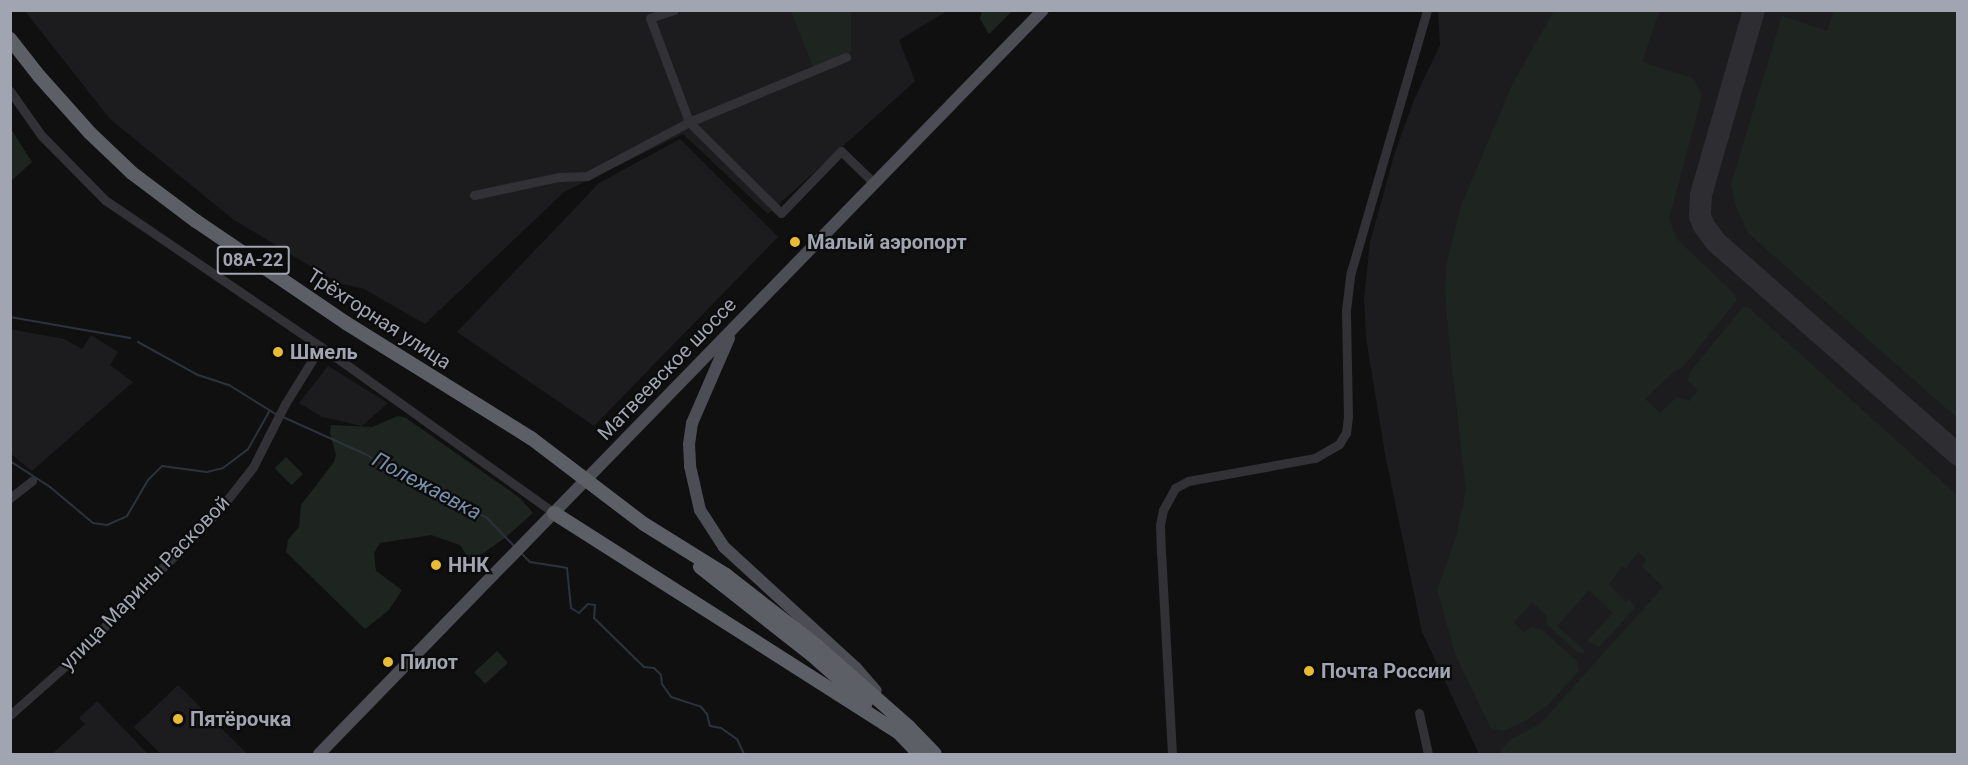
<!DOCTYPE html>
<html>
<head>
<meta charset="utf-8">
<style>
  body { margin:0 }
  #map { position:relative; width:1968px; height:765px; overflow:hidden; background:#101011; font-family:Roboto,sans-serif }
  div>[style] { position:absolute }
  [style*='--x'] { left:calc(var(--x)*1px); top:calc(var(--y)*1px); width:calc(var(--w)*1px); rotate:calc(var(--a)*1deg) }
  .built>* { inset:0; background:#1c1c1e }
  .green>* { inset:0; background:#1e2520; transform-origin:0 0 }
  .stream>* { height:2px; margin:-1px; padding:0 1px; transform-origin:1px; border-radius:1px; background:#2c333b }
  .taxiway>* { height:22px; margin:-11px; padding:0 11px; transform-origin:11px; border-radius:11px; background:#2e2e32 }
  .minor>* { height:9px; margin:-4.5px; padding:0 4.5px; transform-origin:4.5px; border-radius:4.5px; background:#313136 }
  .major>* { height:12px; margin:-6px; padding:0 6px; transform-origin:6px; border-radius:6px; background:#4d4e55 }
  .highway>* { height:14px; margin:-7px; padding:0 7px; transform-origin:7px; border-radius:7px; background:#5d5f67 }
  .highway-bridge>* { height:14px; margin:-7px; padding:0 7px; transform-origin:7px; border-radius:7px; background:#5d5f67 }
  .dots>* { width:16px; height:16px; translate:-50% -50%; box-sizing:border-box; border:3px solid #0b0b0c; border-radius:50% }
  span { translate:-50% -50%; white-space:nowrap; text-align:center; line-height:1.15; -webkit-text-stroke:4.5px #0b0b0c; paint-order:stroke }
  .shield-label span { padding:2px 4px; background:#0b0b0c; border:2px solid; border-radius:4px; -webkit-text-stroke-width:0 }
  .shield-label { font-size:18px; color:#a1a5b1; font-weight:700 }
  .poi-label { font-size:20px; color:#a1a5b1; font-weight:700 }
  .left { translate:0 -50%; text-align:left }
  .street-label { font-size:20px; color:#a1a5b1 }
  .water-label { font-size:21px; color:#7990ac; font-style:italic }
  .frame { position:absolute; inset:0; border:12px solid #a1a5b1; pointer-events:none }
</style>
</head>
<body>
<div id="map">
  <div class="built">
    <div style="clip-path:polygon(25px 11px,947px 11px,899px 40px,915px 81px,768px 214px,683px 134px,564px 192px,425px 324px,362px 288px,338px 283px,234px 220px,110px 119px)"></div>
    <div style="clip-path:polygon(1438px 11px,1957px 11px,1957px 754px,1479px 754px,1422px 632px,1385px 454px,1366px 338px,1364px 298px,1370px 242px,1395px 152px,1414px 100px,1440px 45px)"></div>
    <div style="clip-path:polygon(680px 139px,778px 237px,594px 426px,457px 332px,599px 183px)"></div>
    <div style="clip-path:polygon(10px 329px,64px 339px,82px 349px,91px 335px,118px 352px,110px 365px,133px 382px,32px 471px,11px 454px)"></div>
    <div style="clip-path:polygon(328px 366px,388px 403px,362px 426px,322px 417px,299px 403px)"></div>
    <div style="clip-path:polygon(178px 685px,247px 754px,161px 754px,134px 727px)"></div>
    <div style="clip-path:polygon(97px 701px,148px 754px,52px 754px,85px 724px,79px 718px)"></div>
  </div>
  <div class="green">
    <div style="clip-path:polygon(982px 10px,1012px 10px,1012px 11px,989px 34px,980px 19px)"></div>
    <div style="clip-path:polygon(791px 11px,851px 11px,851px 53px,813px 67px)"></div>
    <div style="clip-path:polygon(1554px 11px,1659px 11px,1642px 62px,1693px 78px,1702px 96px,1669px 219px,1677px 239px,1735px 295px,1737px 300px,1682px 368px,1673px 372px,1645px 399px,1660px 413px,1677px 397px,1689px 401px,1698px 390px,1688px 381px,1690px 372px,1743px 307px,1749px 308px,1957px 495px,1958px 561px,1955px 564px,1958px 567px,1957px 754px,1500px 754px,1504px 746px,1512px 739px,1541px 723px,1663px 587px,1642px 566px,1647px 560px,1638px 552px,1626px 568px,1622px 566px,1609px 585px,1626px 602px,1629px 598px,1635px 608px,1599px 647px,1587px 641px,1613px 613px,1589px 590px,1557px 626px,1586px 652px,1582px 653px,1577px 652px,1547px 624px,1546px 615px,1532px 602px,1514px 622px,1524px 633px,1531px 627px,1541px 629px,1577px 661px,1579px 671px,1548px 705px,1525px 721px,1503px 731px,1491px 728px,1456px 656px,1437px 590px,1456px 537px,1466px 490px,1451px 359px,1445px 292px,1447px 261px,1461px 206px,1512px 85px)"></div>
    <div style="clip-path:polygon(1834px 11px,1957px 11px,1957px 418px,1748px 233px,1735px 204px,1731px 184px,1782px 16px,1827px 31px)"></div>
    <div style="clip-path:polygon(11px 129px,32px 162px,11px 181px,10px 181px)"></div>
    <div style="clip-path:polygon(398px 416px,406px 418px,520px 498px,533px 513px,506px 537px,471px 562px,460px 545px,431px 535px,380px 543px,374px 553px,376px 571px,402px 590px,389px 610px,365px 629px,286px 552px,288px 540px,299px 527px,301px 505px,334px 462px,336px 455px,330px 433px,331px 425px,372px 427px)"></div>
    <div style="left:286px;top:457px;width:24px;height:16px;rotate:45deg"></div>
    <div style="left:497px;top:651px;width:16px;height:31px;rotate:47deg"></div>
  </div>
  <div class="stream">
    <div style="--x:10;--y:317;--w:122;--a:9.9"></div>
    <div style="--x:138;--y:342;--w:68;--a:28.8"></div>
    <div style="--x:198;--y:375;--w:33;--a:18"></div>
    <div style="--x:229;--y:385;--w:57;--a:32"></div>
    <div style="--x:283;--y:417;--w:90;--a:24.3"></div>
    <div style="--x:365;--y:454;--w:60;--a:30"></div>
    <div style="--x:417;--y:484;--w:76;--a:25.6"></div>
    <div style="--x:486;--y:517;--w:40;--a:46"></div>
    <div style="--x:10;--y:461;--w:48;--a:33"></div>
    <div style="--x:50;--y:487;--w:56;--a:39.9"></div>
    <div style="--x:93;--y:523;--w:14;--a:8"></div>
    <div style="--x:107;--y:525;--w:22;--a:-24"></div>
    <div style="--x:127;--y:516;--w:42;--a:-59.7"></div>
    <div style="--x:148;--y:480;--w:20;--a:-45"></div>
    <div style="--x:162;--y:466;--w:45;--a:7.6"></div>
    <div style="--x:207;--y:472;--w:16;--a:-14"></div>
    <div style="--x:223;--y:468;--w:31;--a:-37"></div>
    <div style="--x:248;--y:449;--w:43;--a:-60.4"></div>
    <div style="--x:520;--y:552;--w:14;--a:45"></div>
    <div style="--x:530;--y:562;--w:37;--a:9"></div>
    <div style="--x:567;--y:568;--w:40;--a:84.3"></div>
    <div style="--x:571;--y:608;--w:9;--a:32"></div>
    <div style="--x:579;--y:613;--w:13;--a:-45"></div>
    <div style="--x:588;--y:604;--w:7;--a:8"></div>
    <div style="--x:595;--y:605;--w:13;--a:94"></div>
    <div style="--x:594;--y:618;--w:70;--a:44.4"></div>
    <div style="--x:644;--y:667;--w:10;--a:6"></div>
    <div style="--x:654;--y:668;--w:10;--a:45"></div>
    <div style="--x:661;--y:675;--w:9;--a:84"></div>
    <div style="--x:662;--y:684;--w:16;--a:55"></div>
    <div style="--x:671;--y:697;--w:32;--a:18"></div>
    <div style="--x:701;--y:707;--w:9;--a:49"></div>
    <div style="--x:707;--y:714;--w:12;--a:76"></div>
    <div style="--x:710;--y:726;--w:11;--a:10"></div>
    <div style="--x:721;--y:728;--w:19;--a:35"></div>
    <div style="--x:737;--y:739;--w:17;--a:65"></div>
  </div>
  <div class="taxiway">
    <div style="--x:1754;--y:10;--w:192;--a:106"></div>
    <div style="--x:1701;--y:195;--w:21;--a:93"></div>
    <div style="--x:1700;--y:216;--w:11;--a:68"></div>
    <div style="--x:1704;--y:226;--w:21;--a:53"></div>
    <div style="--x:1717;--y:243;--w:321;--a:41.3"></div>
  </div>
  <div class="minor">
    <div style="--x:674;--y:10;--w:25;--a:162"></div>
    <div style="--x:650;--y:18;--w:111;--a:69.4"></div>
    <div style="--x:689;--y:122;--w:170;--a:-22.5"></div>
    <div style="--x:10;--y:91;--w:54;--a:54.8"></div>
    <div style="--x:41;--y:135;--w:91;--a:45.4"></div>
    <div style="--x:105;--y:200;--w:272;--a:34.2"></div>
    <div style="--x:330;--y:353;--w:275;--a:35.5"></div>
    <div style="--x:474;--y:195;--w:87;--a:-12"></div>
    <div style="--x:559;--y:177;--w:28;--a:-2"></div>
    <div style="--x:587;--y:176;--w:115;--a:-27.9"></div>
    <div style="--x:689;--y:122;--w:129;--a:44.7"></div>
    <div style="--x:781;--y:213;--w:86;--a:-45.9"></div>
    <div style="--x:841;--y:151;--w:47;--a:44.1"></div>
    <div style="--x:10;--y:498;--w:28;--a:-38"></div>
    <div style="--x:1419;--y:713;--w:42;--a:77.6"></div>
    <div style="--x:10;--y:715;--w:83;--a:-41.6"></div>
    <div style="--x:72;--y:660;--w:211;--a:-45.6"></div>
    <div style="--x:220;--y:509;--w:53;--a:-51.8"></div>
    <div style="--x:253;--y:467;--w:71;--a:-63.1"></div>
    <div style="--x:285;--y:404;--w:68;--a:-58.2"></div>
    <div style="--x:1172;--y:754;--w:200;--a:-93.1"></div>
    <div style="--x:1161;--y:554;--w:29;--a:-92"></div>
    <div style="--x:1160;--y:525;--w:15;--a:-79"></div>
    <div style="--x:1163;--y:510;--w:25;--a:-61"></div>
    <div style="--x:1175;--y:488;--w:15;--a:-28"></div>
    <div style="--x:1188;--y:481;--w:129;--a:-10.3"></div>
    <div style="--x:1315;--y:458;--w:28;--a:-30"></div>
    <div style="--x:1339;--y:444;--w:13;--a:-58"></div>
    <div style="--x:1346;--y:433;--w:16;--a:-83"></div>
    <div style="--x:1348;--y:417;--w:107;--a:-91.1"></div>
    <div style="--x:1346;--y:310;--w:38;--a:-83"></div>
    <div style="--x:1351;--y:272;--w:273;--a:-73.8"></div>
  </div>
  <div class="major">
    <div style="--x:729;--y:338;--w:93;--a:113.5"></div>
    <div style="--x:692;--y:423;--w:21;--a:98"></div>
    <div style="--x:689;--y:444;--w:22;--a:87"></div>
    <div style="--x:690;--y:466;--w:45;--a:77.2"></div>
    <div style="--x:700;--y:510;--w:44;--a:57"></div>
    <div style="--x:724;--y:547;--w:179;--a:42.5"></div>
    <div style="--x:856;--y:668;--w:30;--a:49"></div>
    <div style="--x:319;--y:754;--w:1038;--a:-45.78"></div>
  </div>
  <div class="highway">
    <div style="--x:10;--y:39;--w:47;--a:51.9"></div>
    <div style="--x:39;--y:76;--w:76;--a:48.2"></div>
    <div style="--x:90;--y:133;--w:58;--a:43.6"></div>
    <div style="--x:132;--y:173;--w:80;--a:36.9"></div>
    <div style="--x:196;--y:221;--w:181;--a:34.2"></div>
    <div style="--x:346;--y:323;--w:218;--a:31.9"></div>
    <div style="--x:554;--y:513;--w:411;--a:32.5"></div>
    <div style="--x:644;--y:524;--w:97;--a:31.9"></div>
    <div style="--x:726;--y:575;--w:114;--a:37.9"></div>
    <div style="--x:816;--y:645;--w:124;--a:41.4"></div>
    <div style="--x:909;--y:727;--w:37;--a:46"></div>
    <div style="--x:700;--y:567;--w:142;--a:38.2"></div>
    <div style="--x:812;--y:655;--w:72;--a:41.6"></div>
    <div style="--x:896;--y:730;--w:33;--a:46"></div>
  </div>
  <div class="highway-bridge">
    <div style="--x:531;--y:438;--w:142;--a:37.3"></div>
  </div>
  <div class="dots">
    <div style="left:795px;top:242px;background:#e9bb30"></div>
    <div style="left:278px;top:352px;background:#e9bb30"></div>
    <div style="left:436px;top:565px;background:#e9bb30"></div>
    <div style="left:388px;top:662px;background:#e9bb30"></div>
    <div style="left:1309px;top:671px;background:#e9bb30"></div>
    <div style="left:178px;top:719px;background:#e9bb30"></div>
  </div>
  <div class="shield-label">
    <span style="left:253px;top:260px">08А-22</span>
  </div>
  <div class="poi-label">
    <span class="left" style="left:807px;top:242px">Малый аэропорт</span>
    <span class="left" style="left:290px;top:352px">Шмель</span>
    <span class="left" style="left:448px;top:565px">ННК</span>
    <span class="left" style="left:400px;top:662px">Пилот</span>
    <span class="left" style="left:1321px;top:671px">Почта России</span>
    <span class="left" style="left:190px;top:719px">Пятёрочка</span>
  </div>
  <div class="street-label">
    <span style="left:379px;top:319px;rotate:33deg">Трёхгорная улица</span>
    <span style="left:667px;top:369px;rotate:-46deg">Матвеевское шоссе</span>
    <span style="left:145px;top:583px;rotate:-46deg">улица Марины Расковой</span>
  </div>
  <div class="water-label">
    <span style="left:427px;top:486px;rotate:28deg">Полежаевка</span>
  </div>
  <div class="frame"></div>
</div>
</body>
</html>
